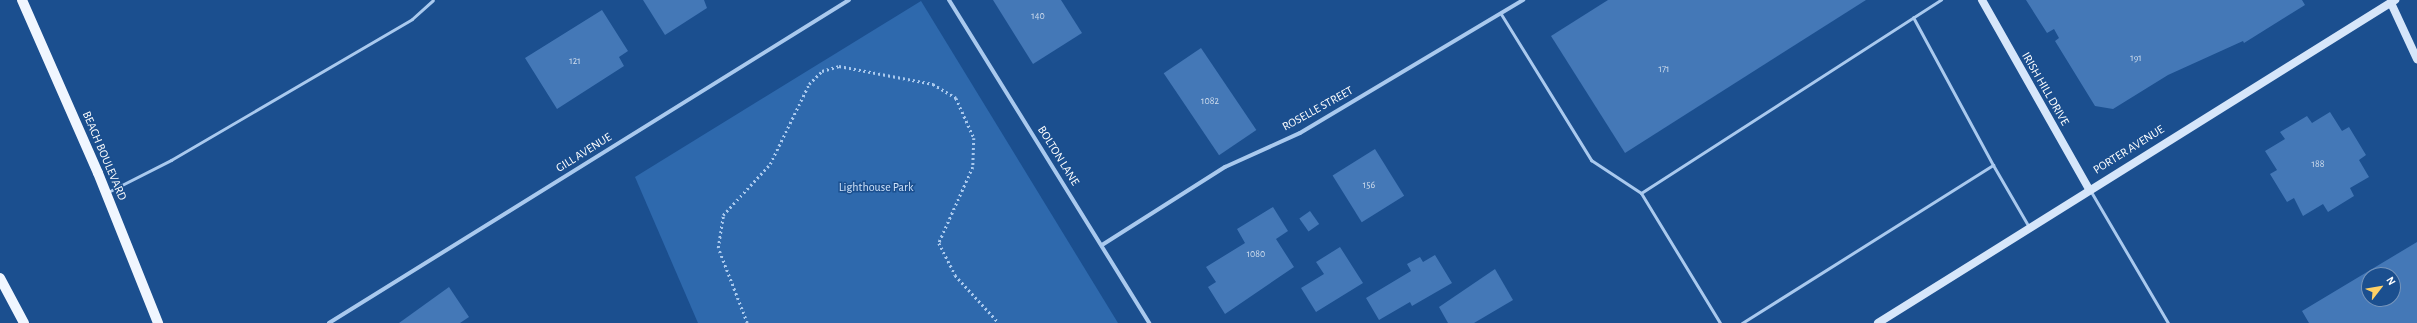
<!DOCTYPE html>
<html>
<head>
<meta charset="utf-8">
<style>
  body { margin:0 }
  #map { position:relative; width:2417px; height:323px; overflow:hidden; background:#1b4f8f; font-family:"Alegreya Sans",sans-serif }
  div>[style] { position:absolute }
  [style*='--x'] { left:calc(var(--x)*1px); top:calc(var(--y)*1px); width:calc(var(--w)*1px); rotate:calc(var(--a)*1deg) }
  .green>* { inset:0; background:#2e69ad }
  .building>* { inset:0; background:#4478b7; transform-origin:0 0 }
  .path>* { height:2.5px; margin-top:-1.25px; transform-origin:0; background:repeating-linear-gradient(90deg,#a9c9ee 0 2px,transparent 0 5px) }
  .lane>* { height:3px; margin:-1.5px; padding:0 1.5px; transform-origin:1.5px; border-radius:1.5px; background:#a9c9ee }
  .street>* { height:4px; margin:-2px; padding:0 2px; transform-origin:2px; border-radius:2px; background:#a9c9ee }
  .secondary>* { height:8px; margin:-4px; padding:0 4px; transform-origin:4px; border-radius:4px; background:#d6e6fa }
  .primary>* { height:10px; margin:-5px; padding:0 5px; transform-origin:5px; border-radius:5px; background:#f0f6ff }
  span { translate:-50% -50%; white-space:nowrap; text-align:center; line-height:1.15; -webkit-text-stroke:3px #1b4f8f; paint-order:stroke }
  .number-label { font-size:10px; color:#d0dded }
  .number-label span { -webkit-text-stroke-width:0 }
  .street-label { font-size:12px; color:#fff }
  .park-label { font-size:12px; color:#cfe3fa }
  .north { position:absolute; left:2361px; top:267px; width:40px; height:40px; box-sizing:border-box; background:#1b4f8f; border:1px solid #7695bc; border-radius:50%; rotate:59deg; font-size:11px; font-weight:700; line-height:16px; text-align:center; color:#fff }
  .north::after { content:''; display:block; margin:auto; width:14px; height:18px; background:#ffd166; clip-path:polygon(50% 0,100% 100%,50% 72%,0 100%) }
</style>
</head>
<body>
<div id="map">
  <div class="green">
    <div style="clip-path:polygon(921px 1px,1118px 323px,698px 323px,635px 177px)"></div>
  </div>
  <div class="building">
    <div style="clip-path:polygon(643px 0,704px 0,707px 8px,665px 35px)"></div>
    <div style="clip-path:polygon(993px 0,1061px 0,1082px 33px,1033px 64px)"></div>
    <div style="clip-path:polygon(1608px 0,1866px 0,1625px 153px,1551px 36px)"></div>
    <div style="clip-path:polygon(2026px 0,2302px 0,2305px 5px,2244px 43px,2243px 41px,2168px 75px,2113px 109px,2095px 106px,2055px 41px,2059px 38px,2054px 29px,2047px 33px)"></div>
    <div style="clip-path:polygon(602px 10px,628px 51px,619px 57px,624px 66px,557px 109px,525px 58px)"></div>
    <div style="left:1201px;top:48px;width:99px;height:45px;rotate:56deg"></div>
    <div style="clip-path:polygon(2330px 112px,2342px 131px,2349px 127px,2366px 155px,2359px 160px,2369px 177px,2350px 188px,2354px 196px,2328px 212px,2323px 204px,2303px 216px,2294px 198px,2287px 202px,2270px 174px,2277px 170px,2265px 151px,2285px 139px,2280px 132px,2307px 116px,2312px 123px)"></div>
    <div style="left:1375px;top:149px;width:55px;height:50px;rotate:58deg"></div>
    <div style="clip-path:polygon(1273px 207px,1288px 231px,1276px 239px,1294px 267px,1225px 314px,1208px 287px,1216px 282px,1206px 267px,1245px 243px,1237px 229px)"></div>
    <div style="left:1310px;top:211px;width:16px;height:13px;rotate:55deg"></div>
    <div style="clip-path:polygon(evenodd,2417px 242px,2417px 323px,2309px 323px,2302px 311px,2417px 242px,2369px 275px,2393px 275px,2393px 299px,2369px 299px,2369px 275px)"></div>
    <div style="clip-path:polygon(1340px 247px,1363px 283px,1316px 312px,1301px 288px,1324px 274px,1316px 262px)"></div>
    <div style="clip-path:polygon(1435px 255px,1452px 283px,1412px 306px,1410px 302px,1379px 320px,1366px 298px,1411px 271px,1407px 264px,1420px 257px,1423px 262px)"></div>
    <div style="clip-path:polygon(1495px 269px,1513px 300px,1474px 323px,1448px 323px,1439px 307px)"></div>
    <div style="clip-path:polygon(449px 287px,469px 317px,460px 323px,399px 323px)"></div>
  </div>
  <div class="path">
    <div style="--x:747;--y:323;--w:80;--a:-111.1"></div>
    <div style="--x:718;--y:248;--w:33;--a:-81"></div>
    <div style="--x:723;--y:215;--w:69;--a:-47.3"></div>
    <div style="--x:770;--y:164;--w:89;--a:-64"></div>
    <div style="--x:809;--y:84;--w:18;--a:-45"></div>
    <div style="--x:822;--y:71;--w:18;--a:-16"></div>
    <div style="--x:839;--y:66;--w:96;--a:10.8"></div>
    <div style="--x:933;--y:84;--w:27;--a:31"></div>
    <div style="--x:956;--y:98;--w:44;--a:65.8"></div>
    <div style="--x:974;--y:138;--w:29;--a:92"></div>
    <div style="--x:973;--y:167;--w:83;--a:114.1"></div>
    <div style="--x:939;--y:243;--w:36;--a:63"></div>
    <div style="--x:955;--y:275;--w:65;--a:47.5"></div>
  </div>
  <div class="lane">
    <div style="--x:1501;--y:14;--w:172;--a:58.3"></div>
    <div style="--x:1591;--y:160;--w:60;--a:33.4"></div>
    <div style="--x:1641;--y:193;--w:152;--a:58.7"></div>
    <div style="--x:1993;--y:165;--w:72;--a:59.9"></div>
    <div style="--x:2090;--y:190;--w:154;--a:59.6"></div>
    <div style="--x:108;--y:192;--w:71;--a:-26.9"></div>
    <div style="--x:171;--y:160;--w:279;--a:-30.3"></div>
    <div style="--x:412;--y:19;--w:28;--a:-42"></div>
    <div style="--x:1641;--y:193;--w:357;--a:-32.8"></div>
    <div style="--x:1742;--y:323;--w:297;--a:-32.2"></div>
    <div style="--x:1993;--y:165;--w:168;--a:-118.4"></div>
  </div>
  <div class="street">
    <div style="--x:949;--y:0;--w:380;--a:58.2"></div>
    <div style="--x:1102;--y:245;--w:146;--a:-32.4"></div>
    <div style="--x:1225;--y:167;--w:82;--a:-24.4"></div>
    <div style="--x:1300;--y:133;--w:260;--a:-30.8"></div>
    <div style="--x:329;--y:323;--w:612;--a:-31.85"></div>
  </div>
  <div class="secondary">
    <div style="--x:1982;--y:0;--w:217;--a:60.5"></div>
    <div style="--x:2391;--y:3;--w:62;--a:65.1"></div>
    <div style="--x:1878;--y:323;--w:610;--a:-32"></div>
  </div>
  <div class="primary">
    <div style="--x:22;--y:0;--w:189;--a:66.3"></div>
    <div style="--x:98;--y:173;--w:162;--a:68.2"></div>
    <div style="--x:0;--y:278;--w:51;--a:61.9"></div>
  </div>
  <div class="number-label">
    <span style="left:1038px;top:17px">140</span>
    <span style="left:2136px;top:59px">191</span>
    <span style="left:575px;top:62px">121</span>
    <span style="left:1664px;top:70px">171</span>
    <span style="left:1210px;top:102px">1082</span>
    <span style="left:2318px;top:165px">188</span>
    <span style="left:1369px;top:186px">156</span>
    <span style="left:1256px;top:255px">1080</span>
  </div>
  <div class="street-label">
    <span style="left:2045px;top:89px;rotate:60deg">IRISH HILL DRIVE</span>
    <span style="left:1318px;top:109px;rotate:-29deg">ROSELLE STREET</span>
    <span style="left:2129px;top:150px;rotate:-32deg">PORTER AVENUE</span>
    <span style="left:584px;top:153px;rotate:-32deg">GILL AVENUE</span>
    <span style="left:104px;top:156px;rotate:67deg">BEACH BOULEVARD</span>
    <span style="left:1058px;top:156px;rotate:58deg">BOLTON LANE</span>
  </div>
  <div class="park-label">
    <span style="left:876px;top:188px">Lighthouse Park</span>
  </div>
  <div class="north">N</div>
</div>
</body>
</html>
